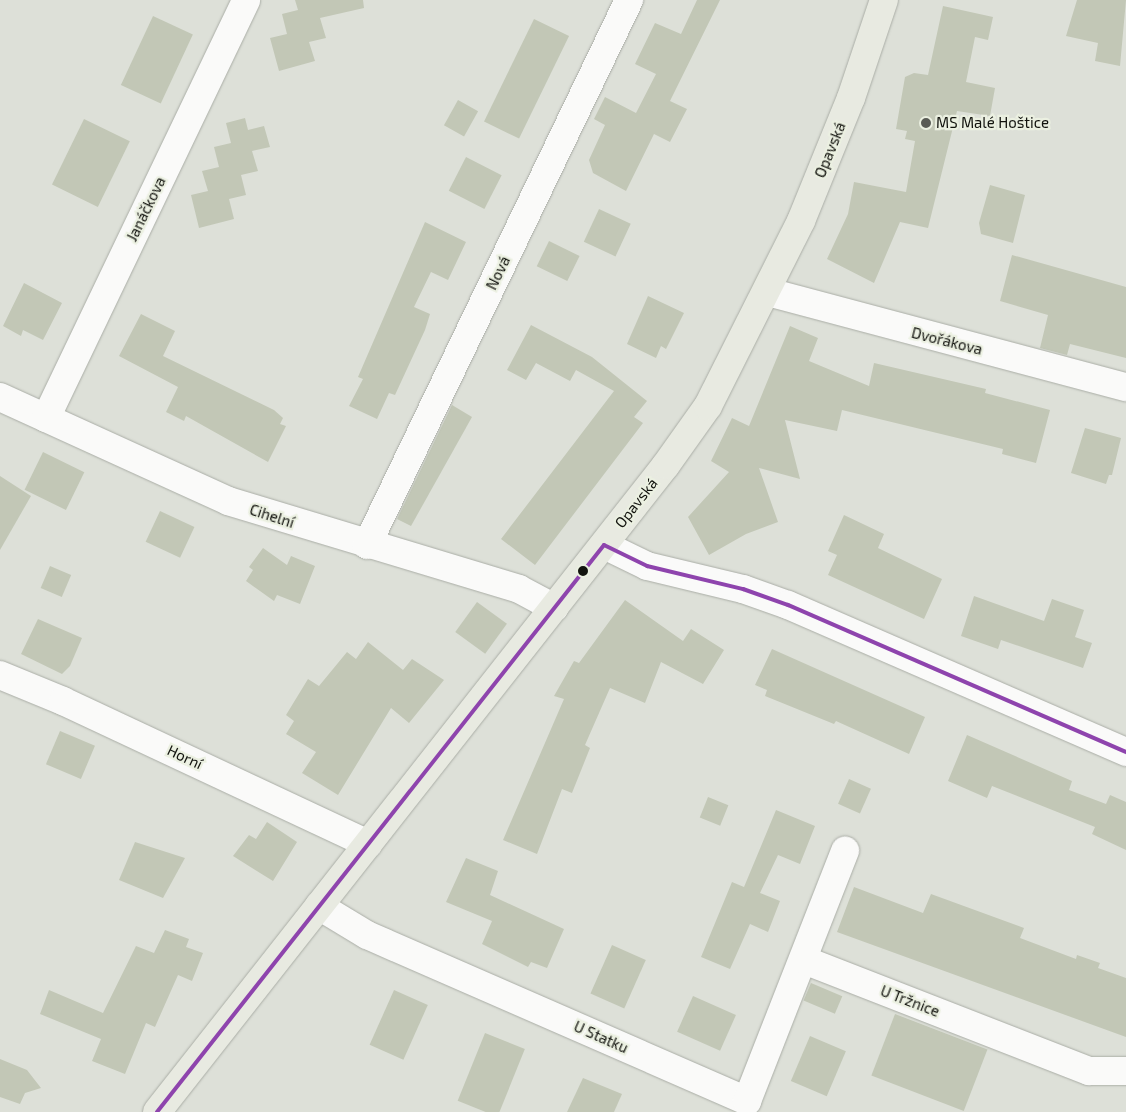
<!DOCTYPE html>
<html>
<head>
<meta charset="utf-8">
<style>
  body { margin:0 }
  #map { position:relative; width:1126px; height:1112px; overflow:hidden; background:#dde0d8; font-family:"Exo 2",sans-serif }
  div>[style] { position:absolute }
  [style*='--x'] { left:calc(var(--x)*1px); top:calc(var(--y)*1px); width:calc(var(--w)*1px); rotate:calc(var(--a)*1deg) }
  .building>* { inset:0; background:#c2c7b6; transform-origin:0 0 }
  .roads { filter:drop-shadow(0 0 1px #aaada6) drop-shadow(0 0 1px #aaada6) }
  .minor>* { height:28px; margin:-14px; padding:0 14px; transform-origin:14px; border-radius:14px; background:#fafaf9 }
  .major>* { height:28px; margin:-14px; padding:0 14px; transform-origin:14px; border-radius:14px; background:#e8eae1 }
  .bus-1>* { height:4px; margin:-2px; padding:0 2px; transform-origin:2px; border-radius:2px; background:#8e44ad }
  .dots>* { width:14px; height:14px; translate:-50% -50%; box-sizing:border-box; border:2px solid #ebf0e1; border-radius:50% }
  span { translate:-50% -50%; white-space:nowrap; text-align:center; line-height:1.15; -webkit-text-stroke:4.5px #ebf0e1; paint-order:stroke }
  .poi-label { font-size:15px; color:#12130e }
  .left { translate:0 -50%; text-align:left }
  .street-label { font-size:15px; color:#12130e }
</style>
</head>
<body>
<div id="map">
  <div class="building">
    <div style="clip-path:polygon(295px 0,363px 0,364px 8px,320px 18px,326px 38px,309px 42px,315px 61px,279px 71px,270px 38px,287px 34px,282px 14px,298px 10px)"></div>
    <div style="clip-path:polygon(697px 0,720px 0,670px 101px,687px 109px,670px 142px,654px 134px,626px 191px,593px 173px,589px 160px,605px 125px,594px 119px,605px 97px,636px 113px,656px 74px,635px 64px,655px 23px,681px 34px)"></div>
    <div style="clip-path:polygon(1077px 0,1126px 0,1120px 66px,1095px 61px,1098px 43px,1066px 36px)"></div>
    <div style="clip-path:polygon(943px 6px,993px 17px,988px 40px,975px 37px,966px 82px,995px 88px,990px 116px,957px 111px,928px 228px,900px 222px,874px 283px,827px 259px,848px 214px,854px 182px,906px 192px,915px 141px,905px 139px,907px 131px,896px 129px,905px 77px,914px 73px,928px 75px)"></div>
    <div style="left:153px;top:16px;width:44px;height:76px;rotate:25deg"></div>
    <div style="left:534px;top:19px;width:39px;height:114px;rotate:26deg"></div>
    <div style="left:458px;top:100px;width:23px;height:29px;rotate:29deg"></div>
    <div style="clip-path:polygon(245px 118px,248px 130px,264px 126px,270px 147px,252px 151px,258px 171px,241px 175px,246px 195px,229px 199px,234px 219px,199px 228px,191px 195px,208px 191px,202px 171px,219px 167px,214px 147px,231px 143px,226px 123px)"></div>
    <div style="left:84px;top:119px;width:51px;height:73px;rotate:26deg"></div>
    <div style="left:466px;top:157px;width:40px;height:38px;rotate:27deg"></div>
    <div style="clip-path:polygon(990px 185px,1025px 195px,1013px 243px,981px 234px,979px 223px)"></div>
    <div style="left:599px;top:209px;width:35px;height:36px;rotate:25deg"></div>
    <div style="clip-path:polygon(425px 222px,466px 242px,448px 280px,431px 272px,414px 307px,430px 314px,425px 330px,395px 395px,389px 393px,377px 419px,349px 406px,363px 379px,358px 377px)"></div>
    <div style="left:549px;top:241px;width:34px;height:28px;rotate:26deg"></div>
    <div style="clip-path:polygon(1012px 255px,1126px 287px,1126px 358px,1070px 344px,1067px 355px,1040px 348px,1048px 315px,1000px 301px)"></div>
    <div style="clip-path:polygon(24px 283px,62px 303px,43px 340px,23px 330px,21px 336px,3px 326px)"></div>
    <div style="clip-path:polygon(648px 296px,684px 313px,666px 349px,661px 346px,656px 358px,627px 344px)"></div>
    <div style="clip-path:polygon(141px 314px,175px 331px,163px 356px,274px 410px,283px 418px,280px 424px,286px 426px,268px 462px,186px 416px,184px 421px,166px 412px,178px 387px,119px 356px)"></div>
    <div style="clip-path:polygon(531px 325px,592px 357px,647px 401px,634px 417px,643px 423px,535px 565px,501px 539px,614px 391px,576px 370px,570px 381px,536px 363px,526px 380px,507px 370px)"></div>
    <div style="clip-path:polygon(790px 326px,818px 338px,809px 361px,869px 386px,874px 363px,986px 389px,985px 393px,1050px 410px,1036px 463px,1002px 454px,1003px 449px,842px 410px,837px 431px,785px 420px,800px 479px,759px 468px,778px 522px,746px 534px,709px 555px,688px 517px,729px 472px,711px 461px,732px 418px,749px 426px)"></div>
    <div style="clip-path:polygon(452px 405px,472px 417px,411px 526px,397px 519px)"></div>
    <div style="clip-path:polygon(1085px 428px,1121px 438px,1112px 475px,1109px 475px,1106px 484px,1071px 473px)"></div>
    <div style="left:43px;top:452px;width:46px;height:42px;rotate:26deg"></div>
    <div style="clip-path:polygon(0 476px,31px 496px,0 550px)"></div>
    <div style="left:160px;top:511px;width:38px;height:34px;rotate:25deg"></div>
    <div style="clip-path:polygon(844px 515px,884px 534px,878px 548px,942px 579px,924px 619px,828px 575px,837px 555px,828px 551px)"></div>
    <div style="clip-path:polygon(263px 548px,287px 565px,291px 556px,315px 566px,300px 604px,277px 595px,274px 601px,246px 581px,253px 570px,249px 567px)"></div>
    <div style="left:50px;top:566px;width:23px;height:24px;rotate:23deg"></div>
    <div style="clip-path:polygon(974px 596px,1044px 621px,1052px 599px,1084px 610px,1075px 637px,1092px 643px,1083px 668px,1001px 640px,998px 649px,961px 636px)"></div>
    <div style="clip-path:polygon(625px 600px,683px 641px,691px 629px,724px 650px,703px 684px,661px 662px,645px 703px,610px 688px,585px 745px,590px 748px,572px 793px,562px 789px,537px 854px,503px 840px,564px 699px,554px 696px,574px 661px,579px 663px)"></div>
    <div style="left:477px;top:602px;width:37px;height:37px;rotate:36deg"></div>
    <div style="clip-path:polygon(38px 619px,82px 638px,70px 666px,62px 674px,21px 654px)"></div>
    <div style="clip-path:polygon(368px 642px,403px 670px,412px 659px,444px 680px,409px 723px,391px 708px,338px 795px,302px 773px,316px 752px,286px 734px,294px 721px,286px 715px,308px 679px,319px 686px,347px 652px,356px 659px)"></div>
    <div style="clip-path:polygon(772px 649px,925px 717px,909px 754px,836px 721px,834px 724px,765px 696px,767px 690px,755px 685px)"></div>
    <div style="left:60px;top:731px;width:38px;height:36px;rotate:23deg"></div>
    <div style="clip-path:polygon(967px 735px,1072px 781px,1069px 790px,1106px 804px,1110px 795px,1126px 802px,1126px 850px,1092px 834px,1095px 827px,992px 786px,987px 798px,948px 781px)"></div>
    <div style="left:849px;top:779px;width:24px;height:27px;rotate:24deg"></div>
    <div style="left:708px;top:797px;width:22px;height:22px;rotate:22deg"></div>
    <div style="clip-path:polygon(776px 810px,815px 826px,800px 864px,778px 855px,760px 893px,780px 901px,768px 932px,750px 924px,730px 969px,701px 957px,732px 882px,744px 887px)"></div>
    <div style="clip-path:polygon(267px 822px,297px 842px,273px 881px,233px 856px,249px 835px,256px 839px)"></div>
    <div style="clip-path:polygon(135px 842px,185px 858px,163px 898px,119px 880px)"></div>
    <div style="clip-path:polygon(466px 858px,498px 871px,490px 895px,564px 929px,547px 968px,531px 962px,528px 967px,482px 944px,492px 921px,446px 902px)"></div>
    <div style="clip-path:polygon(854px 887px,923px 913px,931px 894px,1024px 928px,1020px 938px,1076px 959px,1077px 955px,1100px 963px,1098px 968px,1126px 978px,1126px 1037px,837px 932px)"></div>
    <div style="clip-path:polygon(165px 930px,189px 939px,186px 947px,203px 953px,192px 981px,178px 975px,155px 1027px,146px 1023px,125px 1074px,92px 1061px,101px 1039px,40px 1014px,49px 990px,103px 1013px,136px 946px,154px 953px)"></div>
    <div style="left:612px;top:945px;width:37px;height:53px;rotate:24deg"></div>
    <div style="left:811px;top:983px;width:34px;height:19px;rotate:23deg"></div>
    <div style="left:394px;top:990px;width:37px;height:60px;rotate:24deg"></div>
    <div style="left:693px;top:996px;width:47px;height:39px;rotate:24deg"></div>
    <div style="left:895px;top:1014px;width:99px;height:66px;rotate:21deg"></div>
    <div style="left:485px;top:1033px;width:43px;height:73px;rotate:22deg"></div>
    <div style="left:810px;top:1036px;width:39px;height:49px;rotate:23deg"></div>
    <div style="clip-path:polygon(0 1059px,27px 1070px,41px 1088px,25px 1093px,20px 1104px,0 1097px)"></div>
    <div style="clip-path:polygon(583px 1078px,622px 1094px,614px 1112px,567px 1112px)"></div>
  </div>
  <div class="roads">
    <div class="minor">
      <div style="--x:768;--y:292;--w:370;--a:14.9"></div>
      <div style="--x:0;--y:397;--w:251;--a:24.5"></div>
      <div style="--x:228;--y:501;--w:304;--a:16.8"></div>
      <div style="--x:519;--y:589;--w:40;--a:28"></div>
      <div style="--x:46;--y:418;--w:463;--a:-64.4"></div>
      <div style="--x:367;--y:545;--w:605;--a:-64.32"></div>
      <div style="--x:604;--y:545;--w:48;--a:26"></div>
      <div style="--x:647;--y:566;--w:99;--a:13.5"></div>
      <div style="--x:743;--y:589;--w:48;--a:19.6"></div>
      <div style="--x:788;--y:605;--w:369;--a:23.5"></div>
      <div style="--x:0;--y:675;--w:68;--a:22.4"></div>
      <div style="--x:63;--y:701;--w:337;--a:25.1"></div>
      <div style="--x:319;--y:906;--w:56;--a:31.1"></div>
      <div style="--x:367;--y:935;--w:415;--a:23.6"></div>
      <div style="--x:747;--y:1101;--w:269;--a:-68.6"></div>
      <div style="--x:804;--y:960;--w:306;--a:21.3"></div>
      <div style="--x:1089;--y:1071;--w:37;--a:0"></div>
    </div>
    <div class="major">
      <div style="--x:157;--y:1112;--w:823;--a:-51.81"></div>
      <div style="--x:666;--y:465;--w:72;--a:-54.6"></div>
      <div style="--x:708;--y:406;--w:207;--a:-63.3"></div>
      <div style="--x:801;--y:221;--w:133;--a:-67.9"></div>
      <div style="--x:851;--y:98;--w:103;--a:-71.4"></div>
    </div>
  </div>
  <div class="bus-1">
    <div style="--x:604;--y:545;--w:48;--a:26"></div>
    <div style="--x:647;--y:566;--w:99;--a:13.5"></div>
    <div style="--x:743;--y:589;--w:48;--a:19.6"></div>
    <div style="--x:788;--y:605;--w:369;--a:23.5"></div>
    <div style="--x:157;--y:1112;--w:722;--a:-51.75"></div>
  </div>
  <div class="dots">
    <div style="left:926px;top:123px;background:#595b55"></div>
    <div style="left:583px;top:571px;background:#12130e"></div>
  </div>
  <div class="poi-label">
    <span class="left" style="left:936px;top:123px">MS Malé Hoštice</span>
  </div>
  <div class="street-label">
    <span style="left:830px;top:150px;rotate:-68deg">Opavská</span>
    <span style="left:146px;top:209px;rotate:-64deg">Janáčkova</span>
    <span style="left:498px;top:273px;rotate:-64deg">Nová</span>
    <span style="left:947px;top:341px;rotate:14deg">Dvořákova</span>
    <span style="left:636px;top:503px;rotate:-52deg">Opavská</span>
    <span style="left:272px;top:516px;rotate:18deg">Cihelní</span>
    <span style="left:185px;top:757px;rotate:25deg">Horní</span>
    <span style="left:910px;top:1001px;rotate:21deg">U Tržnice</span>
    <span style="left:601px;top:1037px;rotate:24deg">U Statku</span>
  </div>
</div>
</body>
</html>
